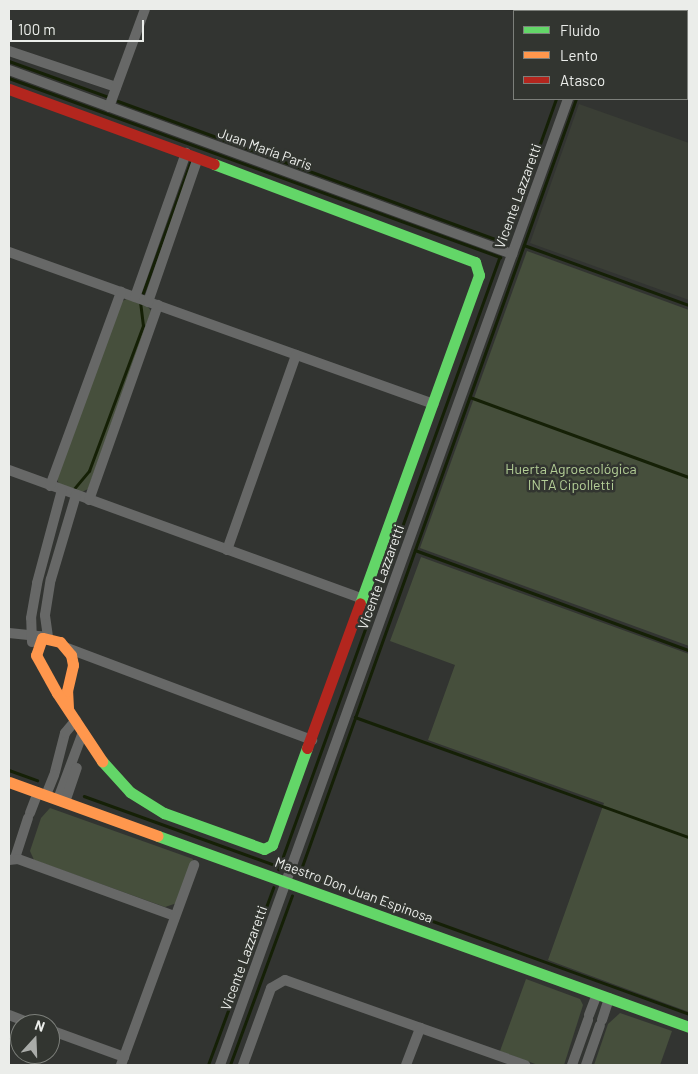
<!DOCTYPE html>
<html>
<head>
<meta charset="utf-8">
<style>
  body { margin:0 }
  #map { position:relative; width:698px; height:1074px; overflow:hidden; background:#323431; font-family:Barlow,sans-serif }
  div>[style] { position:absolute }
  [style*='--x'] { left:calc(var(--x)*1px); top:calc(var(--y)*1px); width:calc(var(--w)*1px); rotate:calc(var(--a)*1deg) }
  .built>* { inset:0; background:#3a3e35 }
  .green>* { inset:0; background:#464f3c }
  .stream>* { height:2.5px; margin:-1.25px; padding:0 1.25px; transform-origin:1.25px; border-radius:1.25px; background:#152006 }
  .street>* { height:10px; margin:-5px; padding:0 5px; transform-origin:5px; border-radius:5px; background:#676867 }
  .fast>* { height:11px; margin:-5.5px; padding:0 5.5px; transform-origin:5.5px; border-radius:5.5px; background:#63d668 }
  .slow>* { height:11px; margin:-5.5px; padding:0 5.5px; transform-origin:5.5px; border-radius:5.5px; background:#ff974d }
  .jam>* { height:11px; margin:-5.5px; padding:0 5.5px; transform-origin:5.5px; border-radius:5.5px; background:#b3261e }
  span { translate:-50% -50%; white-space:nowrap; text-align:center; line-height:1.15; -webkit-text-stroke:5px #323530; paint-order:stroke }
  .street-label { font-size:14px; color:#ebedea }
  .park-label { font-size:14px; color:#b4cf97 }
  .frame { position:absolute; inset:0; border:10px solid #ebedea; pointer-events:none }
  .legend { position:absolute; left:513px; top:10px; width:175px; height:90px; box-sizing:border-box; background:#323530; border:1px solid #7c7f7a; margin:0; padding:6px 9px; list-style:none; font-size:15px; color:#ebedea }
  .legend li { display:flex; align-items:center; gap:10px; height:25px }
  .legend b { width:25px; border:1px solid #7c7f7a }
  .north { position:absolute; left:10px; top:1014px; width:50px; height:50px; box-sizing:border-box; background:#323530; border:1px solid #7c7f7a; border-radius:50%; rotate:20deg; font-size:14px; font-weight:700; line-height:20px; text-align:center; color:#ebedea }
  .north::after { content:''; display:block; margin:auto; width:18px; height:22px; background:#aaaca9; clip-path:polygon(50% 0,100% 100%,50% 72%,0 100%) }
  .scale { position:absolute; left:10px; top:20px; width:134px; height:22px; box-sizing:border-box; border:2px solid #ebedea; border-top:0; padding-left:6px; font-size:15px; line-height:18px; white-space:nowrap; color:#ebedea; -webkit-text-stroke:4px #323530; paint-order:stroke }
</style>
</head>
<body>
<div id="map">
  <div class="built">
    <div style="clip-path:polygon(579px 104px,689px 143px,689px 300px,530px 243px)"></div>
  </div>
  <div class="green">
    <div style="clip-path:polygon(527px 251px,689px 310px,689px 646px,420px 548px)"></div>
    <div style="clip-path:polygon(127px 299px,148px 307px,151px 311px,88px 489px,82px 492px,59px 484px,57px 479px,122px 301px)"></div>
    <div style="clip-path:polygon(421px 557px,689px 654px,689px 1012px,548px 960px,604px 803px,428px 740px,455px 665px,390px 641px)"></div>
    <div style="clip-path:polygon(50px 808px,193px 859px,177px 903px,165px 907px,34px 860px,30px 851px,41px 818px)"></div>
    <div style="clip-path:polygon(526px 979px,580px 999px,583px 1005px,564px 1065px,538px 1065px,500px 1051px)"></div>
    <div style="clip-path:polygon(620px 1013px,672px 1031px,660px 1065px,594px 1065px,608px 1024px)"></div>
  </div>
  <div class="stream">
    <div style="--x:588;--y:11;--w:2;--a:-63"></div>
    <div style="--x:607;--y:11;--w:2;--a:-63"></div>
    <div style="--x:9;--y:61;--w:103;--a:19.8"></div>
    <div style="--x:9;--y:78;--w:523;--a:20.03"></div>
    <div style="--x:500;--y:257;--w:651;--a:109.86"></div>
    <div style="--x:118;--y:101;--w:412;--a:20.1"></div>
    <div style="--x:504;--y:245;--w:155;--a:-70.4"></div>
    <div style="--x:524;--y:245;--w:176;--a:20"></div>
    <div style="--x:143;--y:293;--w:138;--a:-70.1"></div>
    <div style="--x:470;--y:397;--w:233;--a:20.1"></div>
    <div style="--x:73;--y:490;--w:25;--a:-50"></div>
    <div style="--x:89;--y:471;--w:155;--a:-69.6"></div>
    <div style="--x:143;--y:326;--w:23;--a:-97"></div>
    <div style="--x:415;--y:550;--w:292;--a:20.1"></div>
    <div style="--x:355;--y:717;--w:355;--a:19.8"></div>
    <div style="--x:9;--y:770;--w:30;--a:20"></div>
    <div style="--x:84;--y:796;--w:208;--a:19.9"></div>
    <div style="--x:300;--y:873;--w:414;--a:19.9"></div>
    <div style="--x:299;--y:875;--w:824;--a:-70.36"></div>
    <div style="--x:208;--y:1065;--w:189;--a:-69.8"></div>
    <div style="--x:230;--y:1065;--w:180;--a:-69.9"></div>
  </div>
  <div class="street">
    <div style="--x:599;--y:11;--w:2;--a:-63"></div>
    <div style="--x:9;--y:51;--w:113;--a:18.6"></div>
    <div style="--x:9;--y:70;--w:536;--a:20.09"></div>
    <div style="--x:109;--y:107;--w:104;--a:-69.8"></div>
    <div style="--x:9;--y:252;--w:451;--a:19.7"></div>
    <div style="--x:135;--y:297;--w:153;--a:-70.5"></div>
    <div style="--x:148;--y:302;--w:152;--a:-70.9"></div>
    <div style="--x:9;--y:470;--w:377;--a:20"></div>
    <div style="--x:50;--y:486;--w:207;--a:-69.9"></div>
    <div style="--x:89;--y:500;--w:207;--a:-70.5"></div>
    <div style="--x:227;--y:550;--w:207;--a:-70.5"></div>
    <div style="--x:9;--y:633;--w:39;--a:6"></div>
    <div style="--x:48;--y:637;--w:22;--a:-98"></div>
    <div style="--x:45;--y:615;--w:36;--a:-81"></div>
    <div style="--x:51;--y:579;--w:88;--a:-73.4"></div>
    <div style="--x:32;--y:642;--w:24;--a:-92"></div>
    <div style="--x:31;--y:618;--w:36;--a:-80"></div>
    <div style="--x:37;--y:583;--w:96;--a:-75"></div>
    <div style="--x:67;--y:648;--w:262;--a:20.6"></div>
    <div style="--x:55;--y:772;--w:40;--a:-75.6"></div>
    <div style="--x:65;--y:733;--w:17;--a:-50"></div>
    <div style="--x:46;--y:795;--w:22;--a:-68"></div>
    <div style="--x:58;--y:799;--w:72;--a:-69.5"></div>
    <div style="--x:65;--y:802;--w:36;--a:-71"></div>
    <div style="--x:30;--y:813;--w:22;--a:-69"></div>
    <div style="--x:15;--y:858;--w:42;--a:-72"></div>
    <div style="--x:9;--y:860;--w:9;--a:-6"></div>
    <div style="--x:18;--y:859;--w:167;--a:20"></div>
    <div style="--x:9;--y:1015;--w:26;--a:21"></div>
    <div style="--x:589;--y:1015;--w:22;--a:-69"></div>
    <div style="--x:602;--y:1020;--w:23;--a:-72"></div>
    <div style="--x:50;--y:1030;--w:79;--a:20"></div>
    <div style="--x:121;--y:1065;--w:213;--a:-69.9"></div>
    <div style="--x:220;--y:1065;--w:1027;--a:-70.19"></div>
    <div style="--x:243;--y:1065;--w:82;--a:-70"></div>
    <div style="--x:271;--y:988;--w:16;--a:-30"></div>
    <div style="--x:285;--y:980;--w:255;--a:19.5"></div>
    <div style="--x:406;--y:1065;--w:40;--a:-69"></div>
    <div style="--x:572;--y:1065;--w:48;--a:-70.4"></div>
    <div style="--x:586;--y:1065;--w:42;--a:-70.7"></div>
  </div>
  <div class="fast">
    <div style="--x:214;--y:164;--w:279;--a:20.6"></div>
    <div style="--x:475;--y:262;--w:14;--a:73"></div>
    <div style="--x:479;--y:275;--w:349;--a:109.9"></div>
    <div style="--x:102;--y:761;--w:42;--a:47.9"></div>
    <div style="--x:130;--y:792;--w:40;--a:32"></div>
    <div style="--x:164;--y:813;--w:106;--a:19.8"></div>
    <div style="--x:264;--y:849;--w:9;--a:-27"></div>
    <div style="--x:272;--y:845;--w:103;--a:-70.2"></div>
    <div style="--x:158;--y:836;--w:564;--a:19.78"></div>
  </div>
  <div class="slow">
    <div style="--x:68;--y:708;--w:17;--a:-93"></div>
    <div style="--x:67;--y:691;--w:27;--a:-77"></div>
    <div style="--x:73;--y:665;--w:10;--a:-101"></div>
    <div style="--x:71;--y:655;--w:17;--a:-130"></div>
    <div style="--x:60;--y:642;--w:18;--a:-167"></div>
    <div style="--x:42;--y:638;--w:18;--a:109"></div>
    <div style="--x:36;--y:655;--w:43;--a:61.1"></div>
    <div style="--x:57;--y:693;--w:82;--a:56.5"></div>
    <div style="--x:9;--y:782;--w:158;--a:19.9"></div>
  </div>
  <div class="jam">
    <div style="--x:9;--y:89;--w:218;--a:20.1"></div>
    <div style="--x:307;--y:748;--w:154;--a:-69.9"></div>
  </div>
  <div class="street-label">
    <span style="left:265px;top:149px;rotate:20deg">Juan María Paris</span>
    <span style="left:518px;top:196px;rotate:-70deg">Vicente Lazzaretti</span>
    <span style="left:381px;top:577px;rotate:-70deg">Vicente Lazzaretti</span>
    <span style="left:354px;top:890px;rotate:20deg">Maestro Don Juan Espinosa</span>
    <span style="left:244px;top:958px;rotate:-70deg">Vicente Lazzaretti</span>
  </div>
  <div class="park-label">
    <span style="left:571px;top:477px">Huerta Agroecológica<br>INTA Cipolletti</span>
  </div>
  <div class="frame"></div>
  <ul class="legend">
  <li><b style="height:6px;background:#63d668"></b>Fluido</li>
  <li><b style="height:6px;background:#ff974d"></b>Lento</li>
  <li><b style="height:6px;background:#b3261e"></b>Atasco</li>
  </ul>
  <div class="north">N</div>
  <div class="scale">100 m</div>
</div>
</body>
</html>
